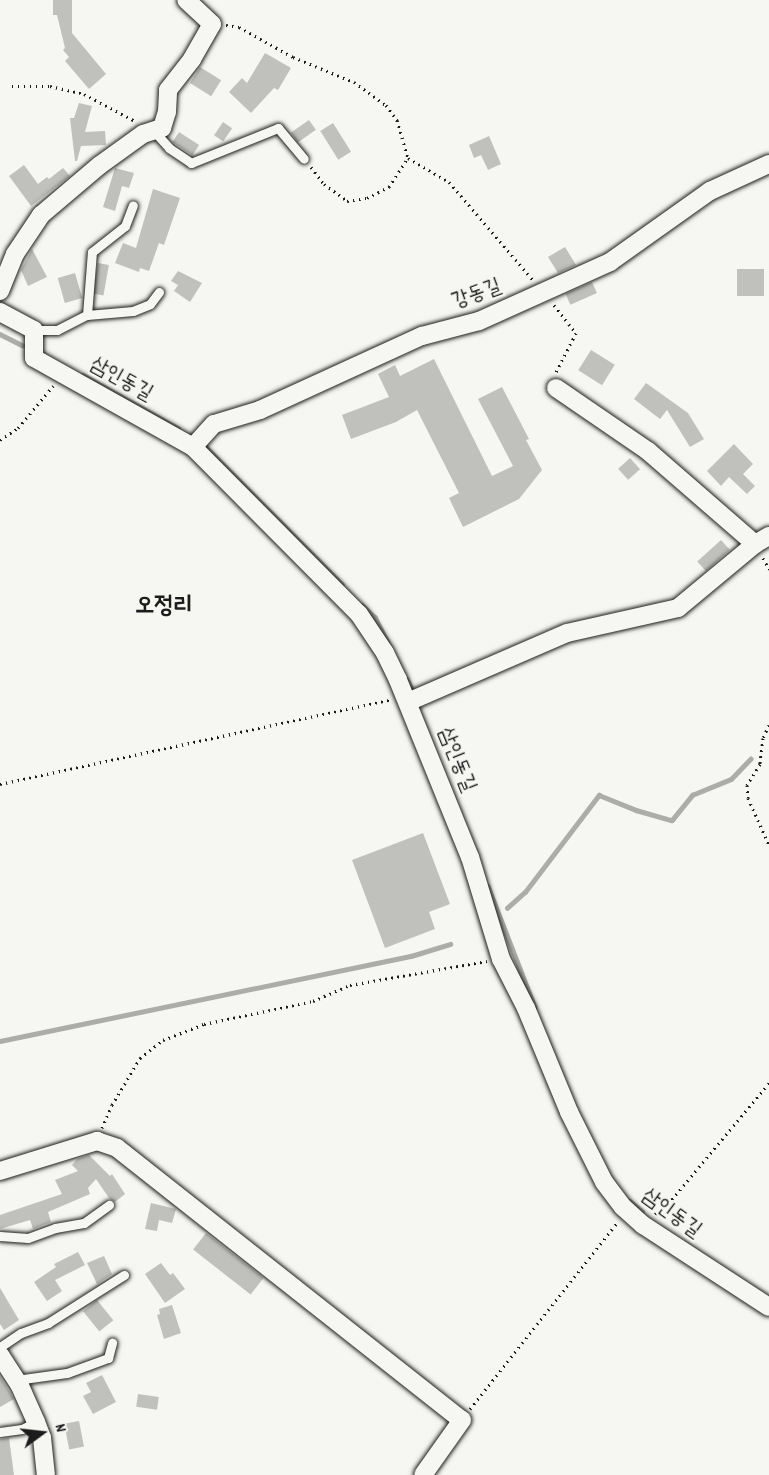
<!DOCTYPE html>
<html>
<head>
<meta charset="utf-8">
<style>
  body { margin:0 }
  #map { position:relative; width:769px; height:1475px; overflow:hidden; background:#f6f6f2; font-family:Dekko,"Poor Story",sans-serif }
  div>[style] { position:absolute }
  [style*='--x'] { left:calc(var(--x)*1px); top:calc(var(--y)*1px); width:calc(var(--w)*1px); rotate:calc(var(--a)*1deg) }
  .stream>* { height:4.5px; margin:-2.25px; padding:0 2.25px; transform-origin:2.25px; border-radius:2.25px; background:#acaca9 }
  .building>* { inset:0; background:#c0c0bd; transform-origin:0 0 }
  .path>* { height:3px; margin-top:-1.5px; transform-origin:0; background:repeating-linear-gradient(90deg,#1c1c1c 0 1.5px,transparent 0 6px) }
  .roads { filter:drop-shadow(0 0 2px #1c1c1c) drop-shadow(0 0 2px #1c1c1c) }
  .service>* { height:9px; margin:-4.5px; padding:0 4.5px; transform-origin:4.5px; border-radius:4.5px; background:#f6f6f2 }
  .minor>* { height:18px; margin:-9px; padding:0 9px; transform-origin:9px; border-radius:9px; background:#f6f6f2 }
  span { translate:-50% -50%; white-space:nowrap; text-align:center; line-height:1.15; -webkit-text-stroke:4.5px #f6f6f2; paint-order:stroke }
  .street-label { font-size:21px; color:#1c1c1c }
  .quarter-label { font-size:24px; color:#1c1c1c; font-weight:700 }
  .north { position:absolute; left:12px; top:1403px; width:60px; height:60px; -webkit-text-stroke:4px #f6f6f2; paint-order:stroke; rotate:75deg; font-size:16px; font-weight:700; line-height:24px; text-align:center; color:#1c1c1c }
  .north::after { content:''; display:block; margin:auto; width:21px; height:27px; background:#1c1c1c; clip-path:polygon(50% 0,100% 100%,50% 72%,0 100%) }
</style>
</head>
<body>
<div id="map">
  <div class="stream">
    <div style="--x:0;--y:334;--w:25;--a:27"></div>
    <div style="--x:83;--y:375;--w:109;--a:29.2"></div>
    <div style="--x:206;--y:447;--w:193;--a:45.2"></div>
    <div style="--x:362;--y:605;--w:18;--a:43"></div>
    <div style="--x:375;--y:617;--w:28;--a:63"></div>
    <div style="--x:407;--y:679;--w:9;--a:63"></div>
    <div style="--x:488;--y:886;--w:130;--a:68.8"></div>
    <div style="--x:507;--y:908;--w:24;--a:-42"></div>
    <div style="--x:525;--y:892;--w:122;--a:-52.7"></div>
    <div style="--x:599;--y:795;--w:40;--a:22"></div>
    <div style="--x:636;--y:810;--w:37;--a:16"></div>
    <div style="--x:672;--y:820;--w:32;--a:-51"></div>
    <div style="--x:692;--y:795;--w:42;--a:-22.3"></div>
    <div style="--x:731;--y:779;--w:28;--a:-46"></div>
    <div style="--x:0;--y:1041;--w:420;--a:-11.7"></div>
    <div style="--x:411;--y:956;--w:41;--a:-17.1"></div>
    <div style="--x:630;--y:1201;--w:16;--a:40"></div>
  </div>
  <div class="building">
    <div style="clip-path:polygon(53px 0,72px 0,72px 33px,106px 74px,89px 89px,65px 61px,69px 57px,63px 50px,65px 48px,57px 15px,53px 15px)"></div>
    <div style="clip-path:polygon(265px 53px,291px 68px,278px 90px,274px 88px,251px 113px,229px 92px,242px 78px,247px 83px)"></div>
    <div style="left:200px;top:67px;width:25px;height:19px;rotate:32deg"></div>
    <div style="clip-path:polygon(79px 103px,92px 106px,85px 132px,105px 131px,106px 145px,81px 146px,77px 161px,75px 161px,70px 118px,74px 118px)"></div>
    <div style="left:309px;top:120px;width:12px;height:22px;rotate:55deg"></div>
    <div style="left:223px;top:122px;width:11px;height:16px;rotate:34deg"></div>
    <div style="left:333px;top:123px;width:34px;height:15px;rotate:58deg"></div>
    <div style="left:179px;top:132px;width:24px;height:12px;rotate:33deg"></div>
    <div style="clip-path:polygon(489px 136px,501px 164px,488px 170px,481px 155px,474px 158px,469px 145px)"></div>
    <div style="clip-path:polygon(24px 165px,38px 184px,47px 177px,49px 179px,63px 168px,70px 176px,31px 206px,9px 176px)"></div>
    <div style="clip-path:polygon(115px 168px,134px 173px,129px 188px,122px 186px,115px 211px,103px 207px)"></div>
    <div style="clip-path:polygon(153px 189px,180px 198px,164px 245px,159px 243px,149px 271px,140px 268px,139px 272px,115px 263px,123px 243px,136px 248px)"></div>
    <div style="clip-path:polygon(565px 247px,576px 265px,558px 273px,548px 257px)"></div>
    <div style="clip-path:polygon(32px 249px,47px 277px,28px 286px,21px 270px)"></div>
    <div style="left:98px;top:263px;width:11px;height:31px;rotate:10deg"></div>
    <div style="left:737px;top:269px;width:27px;height:27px"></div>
    <div style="clip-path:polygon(178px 271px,202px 283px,190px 302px,174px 291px,178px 285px,171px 281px)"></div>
    <div style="left:75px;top:273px;width:26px;height:18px;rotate:74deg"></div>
    <div style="left:592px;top:282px;width:12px;height:29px;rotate:66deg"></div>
    <div style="left:591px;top:350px;width:28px;height:24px;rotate:32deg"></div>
    <div style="clip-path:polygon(434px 359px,492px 476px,513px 466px,478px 399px,502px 387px,529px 439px,526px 440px,542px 470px,519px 499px,463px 527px,449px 498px,459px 493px,417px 410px,396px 422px,351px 439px,342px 415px,389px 397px,378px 374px,395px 365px,400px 376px)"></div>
    <div style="clip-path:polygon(646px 383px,688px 413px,704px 439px,690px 447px,667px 410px,660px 419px,634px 399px)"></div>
    <div style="clip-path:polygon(734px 444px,753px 464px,743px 474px,755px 486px,747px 494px,729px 477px,721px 486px,707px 471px)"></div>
    <div style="left:630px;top:458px;width:15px;height:16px;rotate:48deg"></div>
    <div style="left:721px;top:540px;width:13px;height:32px;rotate:48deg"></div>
    <div style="clip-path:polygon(423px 833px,450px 904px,429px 912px,435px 929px,385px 948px,352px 860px)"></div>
    <div style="clip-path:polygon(89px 1155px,110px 1176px,112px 1174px,125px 1194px,115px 1202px,109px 1198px,96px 1179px,88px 1188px,90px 1194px,48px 1212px,51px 1222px,33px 1229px,30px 1220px,0 1229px,0 1215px,62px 1194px,55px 1180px,78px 1171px,72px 1165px,77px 1159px)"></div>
    <div style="clip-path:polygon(151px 1203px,176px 1209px,172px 1223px,159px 1220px,157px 1231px,145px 1229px)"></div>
    <div style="left:206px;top:1233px;width:73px;height:21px;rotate:38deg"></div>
    <div style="clip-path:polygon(78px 1252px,85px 1265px,55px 1280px,62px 1291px,47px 1301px,34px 1282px,56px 1267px,54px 1264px)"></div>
    <div style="clip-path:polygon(104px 1256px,112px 1274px,97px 1284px,87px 1263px)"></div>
    <div style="clip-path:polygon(161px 1263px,170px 1275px,173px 1273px,185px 1289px,165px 1303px,145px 1274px)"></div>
    <div style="clip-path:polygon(0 1288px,19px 1320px,4px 1330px,0 1324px)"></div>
    <div style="left:97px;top:1300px;width:26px;height:18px;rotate:51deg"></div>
    <div style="clip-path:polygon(172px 1305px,181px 1333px,164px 1339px,157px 1315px,160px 1314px,159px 1309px)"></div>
    <div style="clip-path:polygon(102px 1375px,116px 1402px,93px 1414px,83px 1396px,91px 1392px,86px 1383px)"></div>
    <div style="clip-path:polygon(0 1376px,14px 1399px,0 1407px)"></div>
    <div style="left:138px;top:1394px;width:21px;height:13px;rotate:8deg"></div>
    <div style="left:79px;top:1421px;width:26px;height:15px;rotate:79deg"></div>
    <div style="clip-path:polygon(9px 1438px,14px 1475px,0 1475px,0 1439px)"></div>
  </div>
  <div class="path">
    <div style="--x:226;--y:25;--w:13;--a:9"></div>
    <div style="--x:239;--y:27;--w:62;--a:29.1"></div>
    <div style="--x:293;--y:57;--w:66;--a:22.3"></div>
    <div style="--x:354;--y:82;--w:39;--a:36"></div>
    <div style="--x:386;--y:105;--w:19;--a:54"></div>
    <div style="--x:397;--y:120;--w:40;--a:74"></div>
    <div style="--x:408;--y:158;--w:48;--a:30.3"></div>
    <div style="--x:449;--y:182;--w:128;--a:49.4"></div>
    <div style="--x:12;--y:86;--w:38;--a:0"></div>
    <div style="--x:50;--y:86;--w:35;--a:13"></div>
    <div style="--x:84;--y:94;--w:58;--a:27.9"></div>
    <div style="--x:311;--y:167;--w:21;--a:53"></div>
    <div style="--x:324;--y:184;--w:29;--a:36"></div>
    <div style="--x:347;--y:201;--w:20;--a:-9"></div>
    <div style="--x:367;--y:198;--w:25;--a:-27"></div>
    <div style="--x:389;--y:187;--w:35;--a:-57"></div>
    <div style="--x:554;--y:305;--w:36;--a:52"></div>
    <div style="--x:576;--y:333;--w:44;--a:117.1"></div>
    <div style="--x:0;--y:440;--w:22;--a:-34"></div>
    <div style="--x:18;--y:428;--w:55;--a:-50.2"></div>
    <div style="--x:763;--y:558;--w:13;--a:61"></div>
    <div style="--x:769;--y:725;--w:14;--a:115"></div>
    <div style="--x:763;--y:738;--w:26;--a:97"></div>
    <div style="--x:760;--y:764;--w:25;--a:122"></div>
    <div style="--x:747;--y:785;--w:13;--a:86"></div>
    <div style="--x:748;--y:798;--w:51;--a:65.9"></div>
    <div style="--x:0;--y:784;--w:398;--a:-12.2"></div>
    <div style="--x:102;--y:1128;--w:25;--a:-67"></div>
    <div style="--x:112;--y:1105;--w:55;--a:-59.2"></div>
    <div style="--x:140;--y:1058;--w:29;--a:-38"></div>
    <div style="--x:163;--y:1040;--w:44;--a:-21.3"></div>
    <div style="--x:204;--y:1024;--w:111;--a:-11.9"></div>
    <div style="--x:313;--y:1001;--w:40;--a:-23.4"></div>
    <div style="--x:350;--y:985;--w:139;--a:-9.9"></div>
    <div style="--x:655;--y:1214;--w:16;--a:-38"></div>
    <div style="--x:668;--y:1204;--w:158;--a:-50.1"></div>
    <div style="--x:470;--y:1409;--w:237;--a:-51.7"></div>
  </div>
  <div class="roads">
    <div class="service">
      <div style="--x:153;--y:130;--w:24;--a:48"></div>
      <div style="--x:169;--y:148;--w:27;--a:34"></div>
      <div style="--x:191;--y:163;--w:94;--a:-21.9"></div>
      <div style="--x:278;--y:128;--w:40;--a:50"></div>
      <div style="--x:87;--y:315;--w:46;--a:-5"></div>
      <div style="--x:133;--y:311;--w:18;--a:-22"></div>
      <div style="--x:150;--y:304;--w:15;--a:-53"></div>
      <div style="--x:34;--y:330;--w:23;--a:0"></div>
      <div style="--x:57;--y:330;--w:34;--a:-27"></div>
      <div style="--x:87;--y:315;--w:63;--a:-85.5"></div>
      <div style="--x:92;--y:252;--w:42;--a:-38.2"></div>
      <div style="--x:125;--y:226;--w:22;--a:-69"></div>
      <div style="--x:0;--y:1236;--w:28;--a:4"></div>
      <div style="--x:28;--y:1238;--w:29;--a:-20"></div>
      <div style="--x:55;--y:1228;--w:29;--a:-10"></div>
      <div style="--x:84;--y:1223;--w:31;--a:-36"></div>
      <div style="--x:0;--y:1347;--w:25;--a:-34"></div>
      <div style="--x:21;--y:1333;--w:29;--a:-20"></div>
      <div style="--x:48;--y:1323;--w:90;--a:-32.3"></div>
      <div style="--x:16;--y:1380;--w:51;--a:-7.8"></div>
      <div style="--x:67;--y:1373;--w:44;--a:-20.1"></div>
      <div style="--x:108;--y:1358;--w:16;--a:-75"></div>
      <div style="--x:0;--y:1432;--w:22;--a:-8"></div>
      <div style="--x:22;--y:1429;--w:16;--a:-27"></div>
    </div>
    <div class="minor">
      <div style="--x:0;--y:291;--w:40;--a:-68"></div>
      <div style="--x:15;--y:254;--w:47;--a:-56.3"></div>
      <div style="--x:41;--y:215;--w:77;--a:-40.3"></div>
      <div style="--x:100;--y:165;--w:53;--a:-35.8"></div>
      <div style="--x:143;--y:134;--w:20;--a:-18"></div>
      <div style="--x:162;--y:128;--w:17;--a:-73"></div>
      <div style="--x:167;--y:112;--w:22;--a:-87"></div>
      <div style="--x:168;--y:90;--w:39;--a:-52"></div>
      <div style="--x:192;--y:59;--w:40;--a:-60.3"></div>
      <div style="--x:212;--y:24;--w:35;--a:-137"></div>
      <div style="--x:0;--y:312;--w:38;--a:28"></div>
      <div style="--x:34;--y:330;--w:28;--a:90"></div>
      <div style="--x:34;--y:358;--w:182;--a:29.2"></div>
      <div style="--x:193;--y:447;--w:235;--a:45.2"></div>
      <div style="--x:359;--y:614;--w:47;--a:56.3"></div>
      <div style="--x:385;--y:653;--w:30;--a:64"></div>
      <div style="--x:398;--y:680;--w:191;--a:67.9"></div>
      <div style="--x:470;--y:857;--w:107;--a:73.1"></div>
      <div style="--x:501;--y:959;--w:55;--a:63"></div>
      <div style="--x:526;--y:1008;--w:113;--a:67.5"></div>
      <div style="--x:569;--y:1112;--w:78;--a:63.4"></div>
      <div style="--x:604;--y:1182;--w:31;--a:53"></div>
      <div style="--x:623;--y:1207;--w:27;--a:42"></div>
      <div style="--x:643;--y:1225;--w:150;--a:33.1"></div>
      <div style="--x:556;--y:388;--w:112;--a:34.4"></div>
      <div style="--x:648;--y:451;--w:142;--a:41"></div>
      <div style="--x:193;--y:447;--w:31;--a:-48"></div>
      <div style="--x:214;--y:424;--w:48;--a:-16.9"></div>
      <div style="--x:260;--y:410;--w:178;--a:-24.6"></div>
      <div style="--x:422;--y:336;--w:59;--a:-14.7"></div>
      <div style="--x:479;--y:321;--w:144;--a:-24.2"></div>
      <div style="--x:610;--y:262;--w:123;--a:-35.4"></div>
      <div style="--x:710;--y:191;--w:65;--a:-24.6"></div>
      <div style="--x:408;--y:702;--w:173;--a:-23.5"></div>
      <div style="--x:567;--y:633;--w:114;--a:-12.7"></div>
      <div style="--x:678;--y:608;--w:100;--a:-39.7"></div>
      <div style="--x:755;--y:544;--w:16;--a:-30"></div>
      <div style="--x:0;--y:1171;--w:102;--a:-17.2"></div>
      <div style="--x:97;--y:1141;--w:21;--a:19"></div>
      <div style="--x:117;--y:1148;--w:439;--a:38.3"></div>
      <div style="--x:462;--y:1420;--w:67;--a:125.3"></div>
      <div style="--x:0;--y:1355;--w:37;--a:57"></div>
      <div style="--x:20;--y:1386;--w:39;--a:66"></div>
      <div style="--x:36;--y:1422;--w:17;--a:69"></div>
      <div style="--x:42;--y:1438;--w:37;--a:84"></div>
    </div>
  </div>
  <div class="street-label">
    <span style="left:477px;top:295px;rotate:-20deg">강동길</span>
    <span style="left:121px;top:380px;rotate:29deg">삼인동길</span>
    <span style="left:456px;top:760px;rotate:68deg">삼인동길</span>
    <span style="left:671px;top:1214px;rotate:36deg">삼인동길</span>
  </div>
  <div class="quarter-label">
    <span style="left:164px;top:608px">오정리</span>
  </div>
  <div class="north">N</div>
</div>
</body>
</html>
